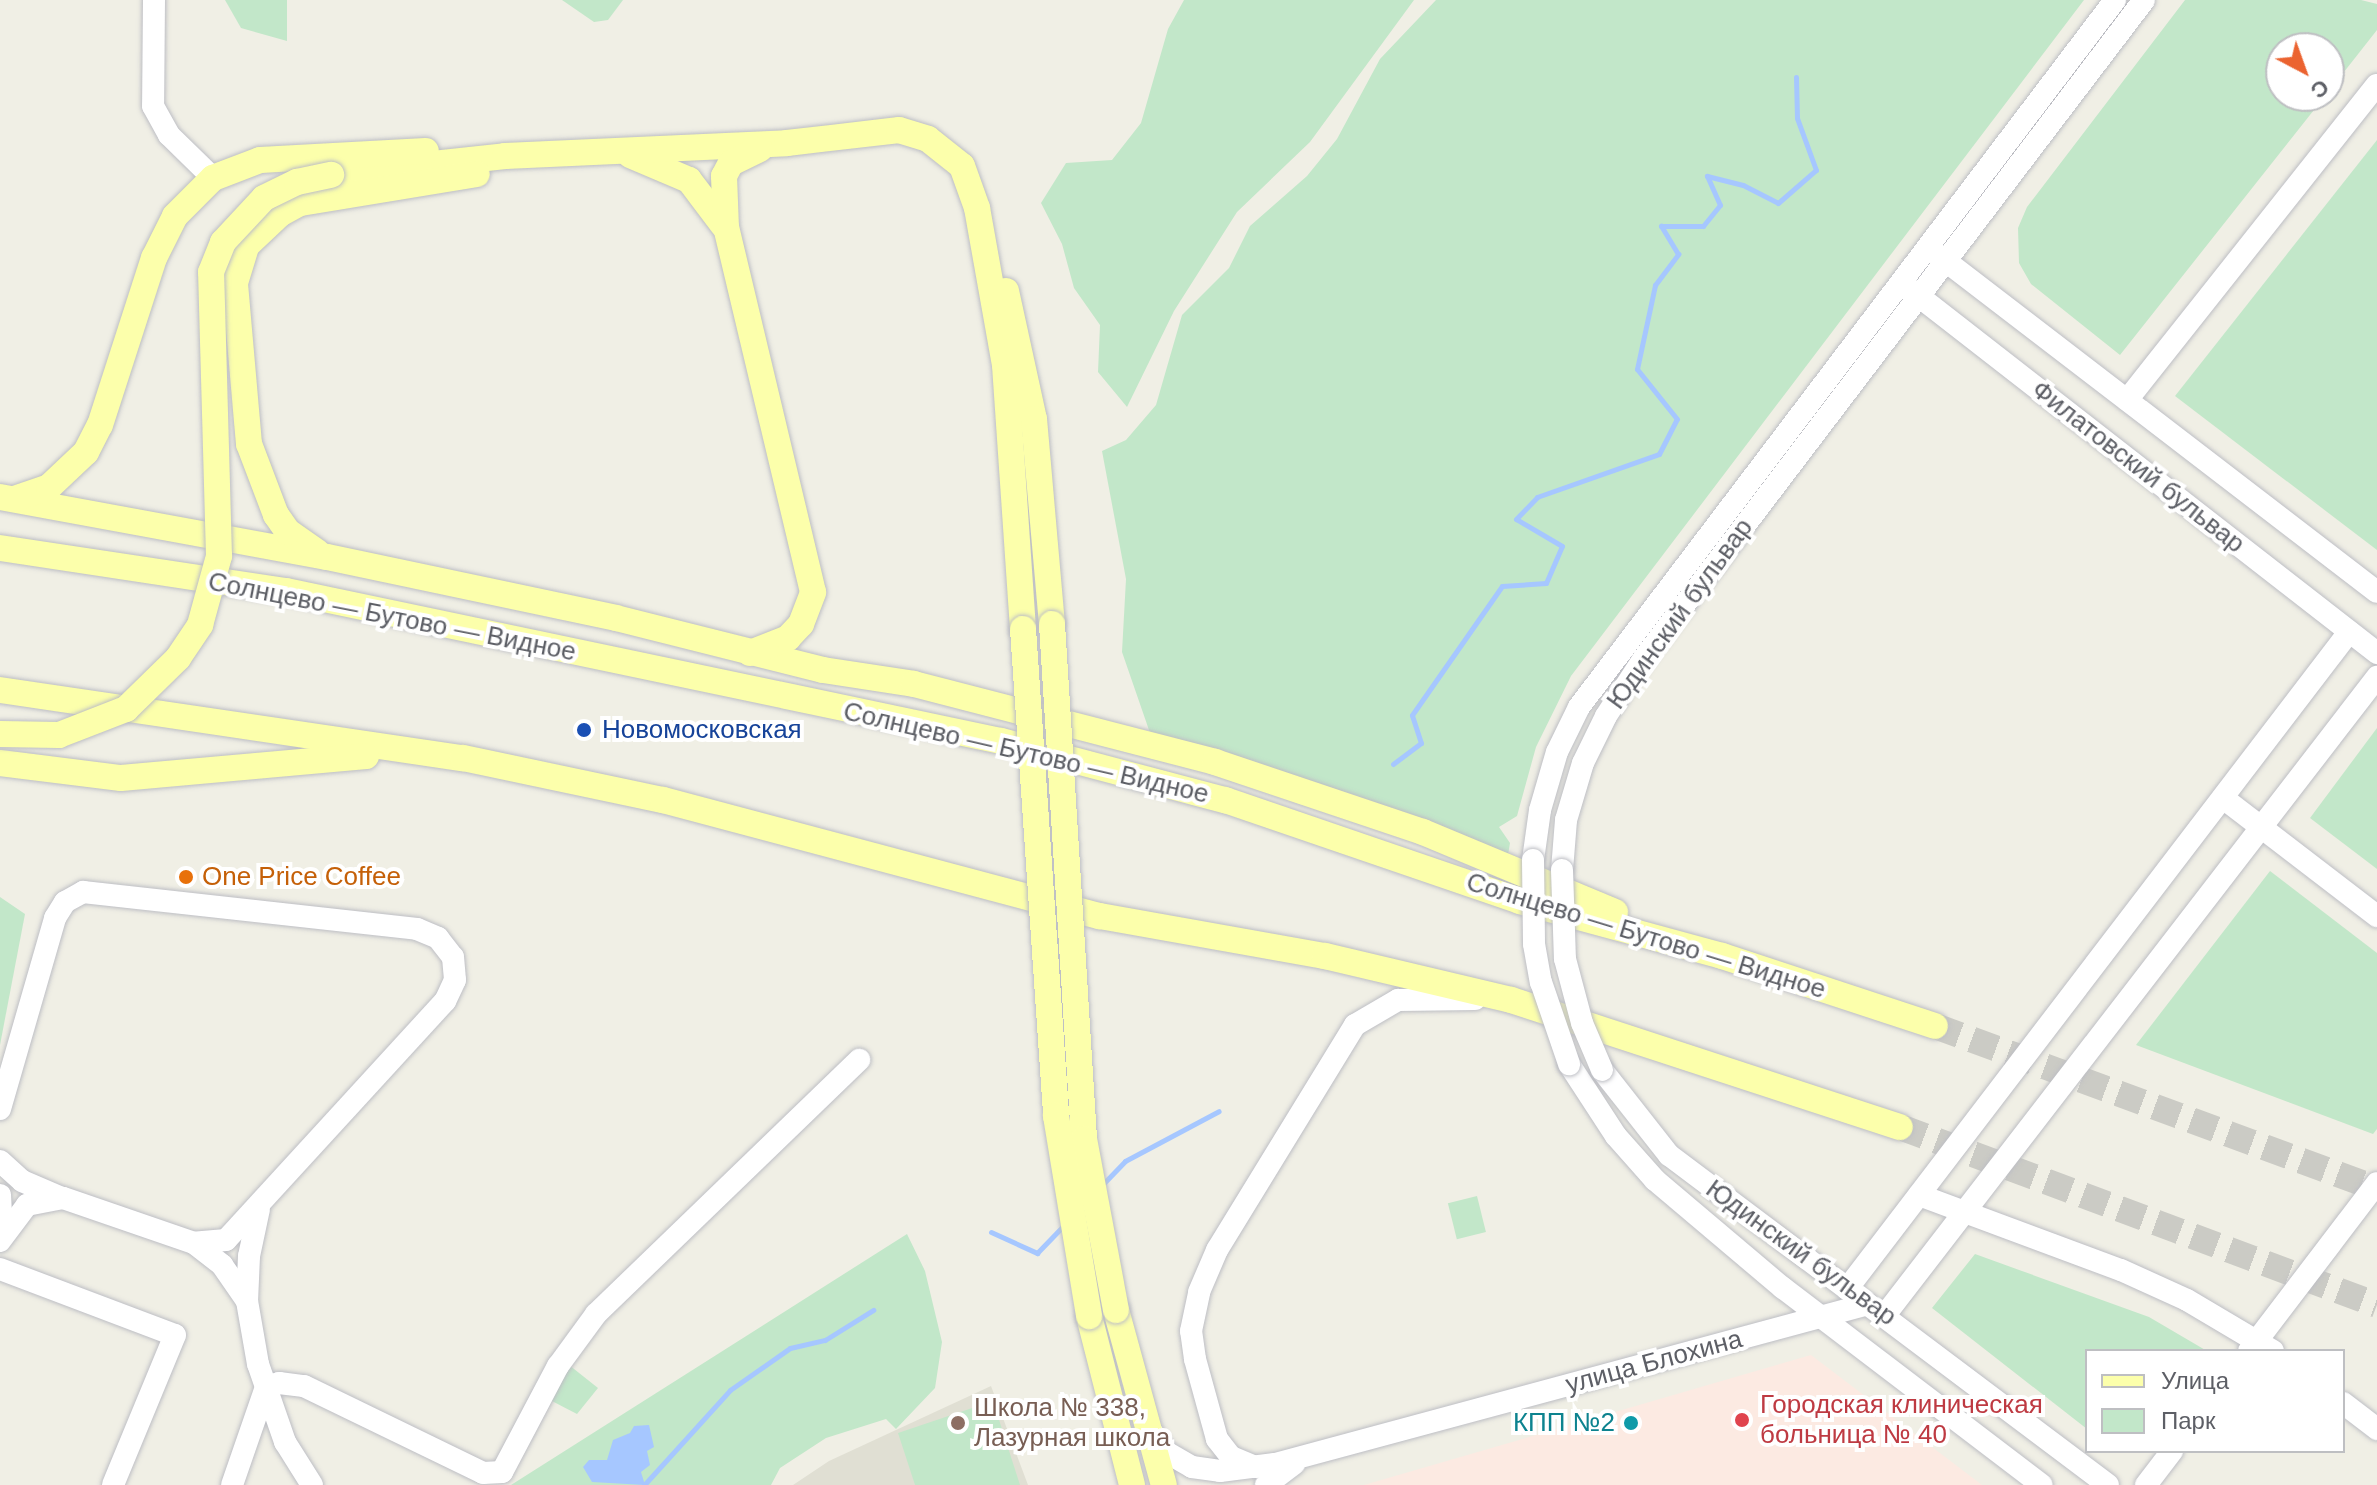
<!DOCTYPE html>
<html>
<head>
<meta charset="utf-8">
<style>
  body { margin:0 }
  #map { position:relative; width:2377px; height:1485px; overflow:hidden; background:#f0efe5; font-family:Helvetica,sans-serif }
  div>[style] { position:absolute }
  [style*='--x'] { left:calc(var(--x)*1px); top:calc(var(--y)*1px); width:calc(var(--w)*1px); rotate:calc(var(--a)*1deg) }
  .education>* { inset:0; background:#e0dfd3 }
  .medical>* { inset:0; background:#fceae2 }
  .green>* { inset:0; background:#c2e7c9; transform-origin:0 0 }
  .water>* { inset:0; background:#a6c7ff }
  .stream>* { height:5px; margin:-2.5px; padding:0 2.5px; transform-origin:2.5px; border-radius:2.5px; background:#a6c7ff }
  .major-tunnel>* { height:26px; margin-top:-13px; transform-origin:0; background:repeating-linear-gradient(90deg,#cbcbc5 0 26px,transparent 0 39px) }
  .roads { filter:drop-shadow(0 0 2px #bdbec4) drop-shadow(0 0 2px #bdbec4) }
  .minor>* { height:22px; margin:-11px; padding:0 11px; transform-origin:11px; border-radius:11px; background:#fff }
  .major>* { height:26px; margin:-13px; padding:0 13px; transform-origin:13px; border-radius:13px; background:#fcffab }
  .bridges { filter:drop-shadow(0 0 2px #bdbec4) drop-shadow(0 0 2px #bdbec4) }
  .minor-bridge>* { height:22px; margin:-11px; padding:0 11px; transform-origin:11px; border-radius:11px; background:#fff }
  .major-bridge>* { height:26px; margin:-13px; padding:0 13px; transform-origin:13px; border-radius:13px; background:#fcffab }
  .dots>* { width:22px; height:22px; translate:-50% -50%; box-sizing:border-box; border:4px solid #fff; border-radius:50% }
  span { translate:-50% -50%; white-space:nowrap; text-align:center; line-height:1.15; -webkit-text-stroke:8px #fff; paint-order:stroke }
  .street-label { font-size:26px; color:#5d5f66 }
  .transit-label { font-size:26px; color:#164399 }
  .left { translate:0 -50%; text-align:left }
  .food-label { font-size:26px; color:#c56008 }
  .health-label { font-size:26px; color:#be3a42 }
  .education-label { font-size:26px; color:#785e54 }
  .culture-label { font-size:26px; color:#0d838f }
  .right { translate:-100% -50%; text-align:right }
  .legend { position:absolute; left:2085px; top:1349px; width:260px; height:104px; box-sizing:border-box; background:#fff; border:2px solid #bebfc2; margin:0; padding:10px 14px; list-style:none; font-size:24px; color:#5d5f66 }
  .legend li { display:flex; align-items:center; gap:16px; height:40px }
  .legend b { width:40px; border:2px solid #bebfc2 }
  .north { position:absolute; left:2265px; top:32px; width:80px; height:80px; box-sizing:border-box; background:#fff; border:2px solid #bebfc2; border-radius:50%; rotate:139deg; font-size:22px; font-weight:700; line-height:32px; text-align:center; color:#5d5f66 }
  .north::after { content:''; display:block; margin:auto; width:28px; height:36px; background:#eb6330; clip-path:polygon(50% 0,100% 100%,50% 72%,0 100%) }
</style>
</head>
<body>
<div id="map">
  <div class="education">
    <div style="clip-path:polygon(991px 1386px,1028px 1485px,793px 1485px,829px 1461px)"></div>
  </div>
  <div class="medical">
    <div style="clip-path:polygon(1811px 1355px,1982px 1485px,1364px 1485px)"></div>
  </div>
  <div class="green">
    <div style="clip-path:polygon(225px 0,287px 0,287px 41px,241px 28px)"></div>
    <div style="clip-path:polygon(562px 0,623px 0,608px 20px,594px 22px)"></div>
    <div style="clip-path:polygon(1184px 0,1414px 0,1310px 142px,1237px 212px,1174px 311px,1127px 407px,1098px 372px,1100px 325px,1074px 288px,1062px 244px,1041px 203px,1066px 163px,1112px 160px,1141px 123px,1168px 29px)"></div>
    <div style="clip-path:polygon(1436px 0,2084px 0,1571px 676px,1536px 747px,1517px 816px,1499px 827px,1510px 843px,1507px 861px,1150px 733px,1122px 652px,1126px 579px,1102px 451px,1126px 440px,1156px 405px,1182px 315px,1229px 268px,1250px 226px,1307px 176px,1337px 139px,1380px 59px)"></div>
    <div style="clip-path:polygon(2185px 0,2361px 0,2377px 4px,2377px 30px,2329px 91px,2329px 48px,2281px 48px,2281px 96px,2325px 96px,2120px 355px,2031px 284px,2019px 263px,2018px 228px,2027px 207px)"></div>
    <div style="clip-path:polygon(2377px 140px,2377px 550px,2175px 396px)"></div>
    <div style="clip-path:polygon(2377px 728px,2377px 869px,2310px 818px)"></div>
    <div style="clip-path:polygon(2270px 871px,2377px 953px,2377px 1129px,2373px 1134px,2136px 1045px)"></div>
    <div style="clip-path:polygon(0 897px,25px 914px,0 1045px)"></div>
    <div style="left:1477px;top:1196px;width:37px;height:30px;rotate:76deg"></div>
    <div style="clip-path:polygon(907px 1234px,925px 1271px,942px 1342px,935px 1388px,896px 1429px,886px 1419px,826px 1438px,780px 1468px,771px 1485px,511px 1485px)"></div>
    <div style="clip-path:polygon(1975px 1254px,2149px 1317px,2207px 1351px,2087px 1351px,2087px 1429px,1932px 1308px)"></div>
    <div style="clip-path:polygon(569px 1365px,598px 1388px,577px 1414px,548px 1399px)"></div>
    <div style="clip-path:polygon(993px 1401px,1020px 1485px,915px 1485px,898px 1433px)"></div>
  </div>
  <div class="water">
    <div style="clip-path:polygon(649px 1425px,654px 1447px,647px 1451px,650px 1465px,641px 1472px,645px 1485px,592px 1482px,583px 1467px,589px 1460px,607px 1460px,613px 1440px,630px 1433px,634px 1426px)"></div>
  </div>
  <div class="stream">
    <div style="--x:1393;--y:764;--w:35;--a:-37"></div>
    <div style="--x:1421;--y:743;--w:29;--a:-108"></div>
    <div style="--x:1412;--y:715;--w:157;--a:-55.1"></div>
    <div style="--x:1502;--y:586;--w:44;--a:-3.9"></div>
    <div style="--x:1546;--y:583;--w:40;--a:-66.6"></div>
    <div style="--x:1562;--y:546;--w:53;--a:-149.6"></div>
    <div style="--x:1516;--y:519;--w:30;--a:-46"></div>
    <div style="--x:1537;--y:497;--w:129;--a:-19.4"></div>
    <div style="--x:1659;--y:454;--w:39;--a:-63"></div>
    <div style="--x:1677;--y:419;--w:64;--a:-128.7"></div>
    <div style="--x:1637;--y:369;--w:86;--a:-77.9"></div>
    <div style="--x:1655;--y:285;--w:39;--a:-53"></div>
    <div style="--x:1678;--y:254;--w:33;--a:-121"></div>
    <div style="--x:1661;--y:226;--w:42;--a:0"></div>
    <div style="--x:1703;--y:226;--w:27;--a:-51"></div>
    <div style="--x:1720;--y:205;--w:32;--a:-114"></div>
    <div style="--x:1707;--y:176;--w:37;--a:14"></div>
    <div style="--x:1743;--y:185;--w:39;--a:27"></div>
    <div style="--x:1778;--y:203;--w:50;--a:-41"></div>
    <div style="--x:1816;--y:170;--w:55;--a:-110.1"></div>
    <div style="--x:1797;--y:118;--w:41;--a:-91.4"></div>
    <div style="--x:1102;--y:1185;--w:33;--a:-46"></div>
    <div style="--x:1125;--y:1161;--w:106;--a:-28"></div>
    <div style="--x:991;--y:1232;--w:51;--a:24.5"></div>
    <div style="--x:1037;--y:1253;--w:40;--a:-46"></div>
    <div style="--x:644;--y:1485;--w:128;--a:-47.8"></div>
    <div style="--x:730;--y:1390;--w:73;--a:-35"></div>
    <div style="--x:790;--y:1348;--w:36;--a:-13"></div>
    <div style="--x:825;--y:1340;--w:57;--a:-32"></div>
  </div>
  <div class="major-tunnel">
    <div style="--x:1935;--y:1026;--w:471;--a:20.2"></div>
    <div style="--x:1900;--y:1127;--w:509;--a:20.46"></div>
  </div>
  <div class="roads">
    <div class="minor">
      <div style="--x:154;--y:0;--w:106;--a:90.5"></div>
      <div style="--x:153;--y:106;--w:33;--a:61"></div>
      <div style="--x:169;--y:135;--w:62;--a:44.3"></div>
      <div style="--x:1934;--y:252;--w:558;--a:37.51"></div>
      <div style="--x:1907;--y:287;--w:596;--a:37.91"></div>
      <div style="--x:2127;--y:400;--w:402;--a:-51.6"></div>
      <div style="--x:2223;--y:798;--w:194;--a:37.5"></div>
      <div style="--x:1533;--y:860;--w:50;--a:-82"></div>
      <div style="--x:1540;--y:810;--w:60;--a:-73.7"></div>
      <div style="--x:1557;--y:752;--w:50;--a:-63.9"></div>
      <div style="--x:1579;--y:707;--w:887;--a:-52.83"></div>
      <div style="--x:1562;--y:870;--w:50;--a:-85.4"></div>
      <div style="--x:1566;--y:820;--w:59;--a:-73.4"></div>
      <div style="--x:1583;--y:763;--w:52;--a:-63.9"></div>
      <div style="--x:1606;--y:716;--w:69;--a:-56.8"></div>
      <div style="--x:1644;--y:658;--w:826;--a:-52.77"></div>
      <div style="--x:1569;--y:1064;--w:86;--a:56.9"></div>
      <div style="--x:1616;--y:1136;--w:59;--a:48.4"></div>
      <div style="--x:1655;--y:1180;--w:167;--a:40.2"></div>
      <div style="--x:1783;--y:1288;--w:325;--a:37.3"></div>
      <div style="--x:1602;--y:1070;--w:108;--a:51.8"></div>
      <div style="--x:1669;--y:1155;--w:549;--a:36.93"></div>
      <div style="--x:0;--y:1109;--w:199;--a:-73.9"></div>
      <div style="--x:55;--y:918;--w:19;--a:-58"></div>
      <div style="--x:65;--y:902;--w:21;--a:-29"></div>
      <div style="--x:83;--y:892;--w:336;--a:6.3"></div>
      <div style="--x:417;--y:929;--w:23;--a:23"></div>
      <div style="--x:438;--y:938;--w:24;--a:52"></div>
      <div style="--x:453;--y:957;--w:23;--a:85"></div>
      <div style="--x:455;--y:980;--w:23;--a:115"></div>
      <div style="--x:445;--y:1001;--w:324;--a:132.5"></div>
      <div style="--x:226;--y:1240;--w:32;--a:175"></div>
      <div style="--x:194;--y:1243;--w:139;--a:-161"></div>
      <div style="--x:63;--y:1198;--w:37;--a:169"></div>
      <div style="--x:27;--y:1205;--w:45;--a:126.9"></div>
      <div style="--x:0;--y:1161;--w:30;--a:42"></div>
      <div style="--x:22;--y:1181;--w:43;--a:23"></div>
      <div style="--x:0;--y:1195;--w:38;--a:87"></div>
      <div style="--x:1919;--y:1195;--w:215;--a:20.4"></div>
      <div style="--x:2121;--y:1270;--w:72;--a:24.4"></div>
      <div style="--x:2187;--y:1300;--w:100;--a:30.7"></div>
      <div style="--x:259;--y:1209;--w:48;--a:102"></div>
      <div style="--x:249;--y:1256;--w:45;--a:92.5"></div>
      <div style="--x:247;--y:1301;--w:64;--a:80.1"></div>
      <div style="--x:258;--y:1364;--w:83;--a:70.9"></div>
      <div style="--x:285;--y:1442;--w:51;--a:57.9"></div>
      <div style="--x:194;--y:1243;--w:36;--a:38"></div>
      <div style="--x:222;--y:1265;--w:44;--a:55.2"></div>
      <div style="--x:0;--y:1269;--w:187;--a:20.7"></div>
      <div style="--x:175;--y:1335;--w:162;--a:112.5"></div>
      <div style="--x:1847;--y:1289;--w:827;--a:-52.62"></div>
      <div style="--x:1885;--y:1315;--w:806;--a:-52.36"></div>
      <div style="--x:2249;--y:1351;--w:211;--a:-52.7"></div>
      <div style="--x:2343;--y:1403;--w:43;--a:37.4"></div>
      <div style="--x:1151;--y:1431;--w:26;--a:54"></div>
      <div style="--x:1166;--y:1452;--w:30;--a:30"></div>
      <div style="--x:1192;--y:1467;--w:28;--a:8"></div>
      <div style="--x:1220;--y:1471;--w:55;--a:-7.3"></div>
      <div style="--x:1275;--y:1464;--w:614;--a:-15.1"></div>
      <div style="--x:1255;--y:1467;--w:26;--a:-157"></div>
      <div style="--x:1231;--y:1457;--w:23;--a:-128"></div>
      <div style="--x:1217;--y:1439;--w:83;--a:-105.4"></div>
      <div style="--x:1195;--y:1359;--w:28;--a:-98"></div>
      <div style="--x:1191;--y:1331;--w:40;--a:-78"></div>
      <div style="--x:1199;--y:1292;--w:46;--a:-66.8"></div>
      <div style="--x:1217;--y:1250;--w:264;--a:-58.5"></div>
      <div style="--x:1355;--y:1025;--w:50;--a:-30.2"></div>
      <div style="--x:1398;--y:1000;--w:77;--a:-0.7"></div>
      <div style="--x:232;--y:1485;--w:104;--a:-70.9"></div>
      <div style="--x:266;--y:1387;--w:14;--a:-17"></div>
      <div style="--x:279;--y:1383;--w:25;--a:7"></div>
      <div style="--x:304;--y:1386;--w:199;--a:25.9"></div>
      <div style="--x:483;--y:1473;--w:19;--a:-3"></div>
      <div style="--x:502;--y:1472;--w:120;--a:-62.2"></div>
      <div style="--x:558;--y:1366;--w:64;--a:-53.8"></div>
      <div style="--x:596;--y:1314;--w:366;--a:-44"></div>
      <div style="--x:1266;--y:1485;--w:35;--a:-37"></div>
      <div style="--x:2146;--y:1485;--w:43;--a:-52.6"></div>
    </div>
    <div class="major">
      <div style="--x:630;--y:155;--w:64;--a:23"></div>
      <div style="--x:689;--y:180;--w:56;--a:52.9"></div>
      <div style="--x:331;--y:175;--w:175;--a:-6.2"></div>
      <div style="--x:505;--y:156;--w:282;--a:-2.6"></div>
      <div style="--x:787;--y:143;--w:113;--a:-6.6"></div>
      <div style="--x:899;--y:130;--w:30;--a:17"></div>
      <div style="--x:928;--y:139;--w:43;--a:38.5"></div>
      <div style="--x:962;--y:166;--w:45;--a:70.3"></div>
      <div style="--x:977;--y:208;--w:159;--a:79.9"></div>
      <div style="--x:1005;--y:365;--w:265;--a:86.1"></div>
      <div style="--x:1006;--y:291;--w:131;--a:77.7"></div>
      <div style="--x:1034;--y:419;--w:206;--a:85"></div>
      <div style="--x:0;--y:497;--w:332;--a:10.4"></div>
      <div style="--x:327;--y:557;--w:295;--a:11.9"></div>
      <div style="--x:616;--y:618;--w:213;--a:14.1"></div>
      <div style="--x:823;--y:670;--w:92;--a:8.7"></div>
      <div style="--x:914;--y:684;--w:311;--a:14.5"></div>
      <div style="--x:1215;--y:762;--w:219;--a:18.6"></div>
      <div style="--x:1423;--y:832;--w:208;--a:22.6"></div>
      <div style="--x:17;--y:498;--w:34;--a:-19"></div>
      <div style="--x:49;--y:487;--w:51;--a:-43.4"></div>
      <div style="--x:86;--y:452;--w:30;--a:-63"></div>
      <div style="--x:100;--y:425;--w:176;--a:-72.1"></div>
      <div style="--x:154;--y:258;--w:47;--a:-63.4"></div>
      <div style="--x:175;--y:216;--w:54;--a:-45"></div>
      <div style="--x:213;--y:178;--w:50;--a:-21"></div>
      <div style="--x:260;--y:160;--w:166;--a:-3.1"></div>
      <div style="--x:0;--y:548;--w:289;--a:8.6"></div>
      <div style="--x:286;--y:591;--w:731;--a:11.85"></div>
      <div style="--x:1001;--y:741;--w:232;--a:14.8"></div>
      <div style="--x:1225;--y:800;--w:312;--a:18.9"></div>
      <div style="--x:1520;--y:901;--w:209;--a:15.2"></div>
      <div style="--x:1722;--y:956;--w:224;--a:18.2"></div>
      <div style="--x:317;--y:552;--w:35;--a:-145"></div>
      <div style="--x:288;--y:532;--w:21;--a:-125"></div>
      <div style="--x:276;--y:515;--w:76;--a:-110.8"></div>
      <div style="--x:249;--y:444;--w:162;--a:-95"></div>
      <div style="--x:235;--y:283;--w:39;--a:-73"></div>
      <div style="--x:246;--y:246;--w:47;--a:-43.3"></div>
      <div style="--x:280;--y:214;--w:23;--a:-29"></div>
      <div style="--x:300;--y:203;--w:179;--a:-9.3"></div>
      <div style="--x:750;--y:653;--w:41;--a:-21.5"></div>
      <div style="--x:788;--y:638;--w:19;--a:-47"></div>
      <div style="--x:801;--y:624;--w:34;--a:-69"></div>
      <div style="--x:813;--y:592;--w:374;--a:-103.4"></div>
      <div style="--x:726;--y:228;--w:52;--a:-92.2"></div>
      <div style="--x:724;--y:176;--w:15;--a:-62"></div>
      <div style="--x:731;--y:163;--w:32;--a:-26"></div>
      <div style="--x:0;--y:690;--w:468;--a:8.4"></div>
      <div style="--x:463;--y:758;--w:204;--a:11.9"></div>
      <div style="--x:663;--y:800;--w:452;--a:14.9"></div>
      <div style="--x:1100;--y:916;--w:229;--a:10.1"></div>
      <div style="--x:1325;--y:956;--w:191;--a:13.3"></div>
      <div style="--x:1511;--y:1000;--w:409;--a:18.1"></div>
      <div style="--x:0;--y:763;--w:122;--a:7.1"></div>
      <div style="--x:121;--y:778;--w:246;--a:-5.1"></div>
      <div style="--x:1116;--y:1310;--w:181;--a:74.7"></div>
      <div style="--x:1089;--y:1316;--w:174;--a:75.7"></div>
    </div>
  </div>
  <div class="bridges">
    <div class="minor-bridge">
      <div style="--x:1533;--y:860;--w:84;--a:89.3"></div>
      <div style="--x:1534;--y:944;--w:39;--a:80"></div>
      <div style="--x:1541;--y:982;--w:87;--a:71.1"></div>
      <div style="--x:1562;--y:870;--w:89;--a:88.1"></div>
      <div style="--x:1565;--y:959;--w:66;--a:75.1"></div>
      <div style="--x:1582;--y:1023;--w:51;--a:66.9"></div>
    </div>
    <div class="major-bridge">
      <div style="--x:1052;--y:624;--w:516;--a:86.44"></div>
      <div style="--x:1084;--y:1139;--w:174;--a:79.4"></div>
      <div style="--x:1023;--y:629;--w:488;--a:86.1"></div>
      <div style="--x:1056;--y:1116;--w:203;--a:80.6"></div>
      <div style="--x:0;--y:734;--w:59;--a:1"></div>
      <div style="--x:59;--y:735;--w:72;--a:-21.2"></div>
      <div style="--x:126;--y:709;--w:73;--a:-44.4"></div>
      <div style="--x:178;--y:658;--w:40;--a:-56"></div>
      <div style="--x:200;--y:625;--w:72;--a:-74.6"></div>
      <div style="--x:219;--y:556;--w:284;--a:-91.6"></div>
      <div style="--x:211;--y:272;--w:32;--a:-68"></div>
      <div style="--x:223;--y:242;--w:60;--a:-47"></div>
      <div style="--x:264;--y:198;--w:37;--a:-26"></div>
      <div style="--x:297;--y:182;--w:35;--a:-12"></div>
    </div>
  </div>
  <div class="dots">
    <div style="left:584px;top:730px;background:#1a4fb4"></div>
    <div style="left:186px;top:877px;background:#e8710a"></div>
    <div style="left:1742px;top:1420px;background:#e0444e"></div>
    <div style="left:958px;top:1423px;background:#8d6e63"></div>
    <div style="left:1631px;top:1423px;background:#0f9aa8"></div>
  </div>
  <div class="street-label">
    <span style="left:2138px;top:467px;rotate:38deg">Филатовский бульвар</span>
    <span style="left:1680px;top:614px;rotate:-54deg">Юдинский бульвар</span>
    <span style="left:392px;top:617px;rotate:11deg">Солнцево — Бутово — Видное</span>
    <span style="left:1026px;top:753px;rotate:13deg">Солнцево — Бутово — Видное</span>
    <span style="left:1646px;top:936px;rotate:17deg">Солнцево — Бутово — Видное</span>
    <span style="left:1801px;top:1253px;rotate:36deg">Юдинский бульвар</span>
    <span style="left:1654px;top:1362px;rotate:-15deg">улица Блохина</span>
  </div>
  <div class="transit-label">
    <span class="left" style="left:602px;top:730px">Новомосковская</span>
  </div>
  <div class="food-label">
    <span class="left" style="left:202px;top:877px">One Price Coffee</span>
  </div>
  <div class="health-label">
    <span class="left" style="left:1760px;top:1420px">Городская клиническая<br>больница № 40</span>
  </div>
  <div class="education-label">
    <span class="left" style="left:974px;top:1423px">Школа № 338,<br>Лазурная школа</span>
  </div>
  <div class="culture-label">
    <span class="right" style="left:1615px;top:1423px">КПП №2</span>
  </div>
  <ul class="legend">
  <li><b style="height:10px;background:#fcffab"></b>Улица</li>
  <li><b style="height:22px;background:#c2e7c9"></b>Парк</li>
  </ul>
  <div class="north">С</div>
</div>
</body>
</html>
